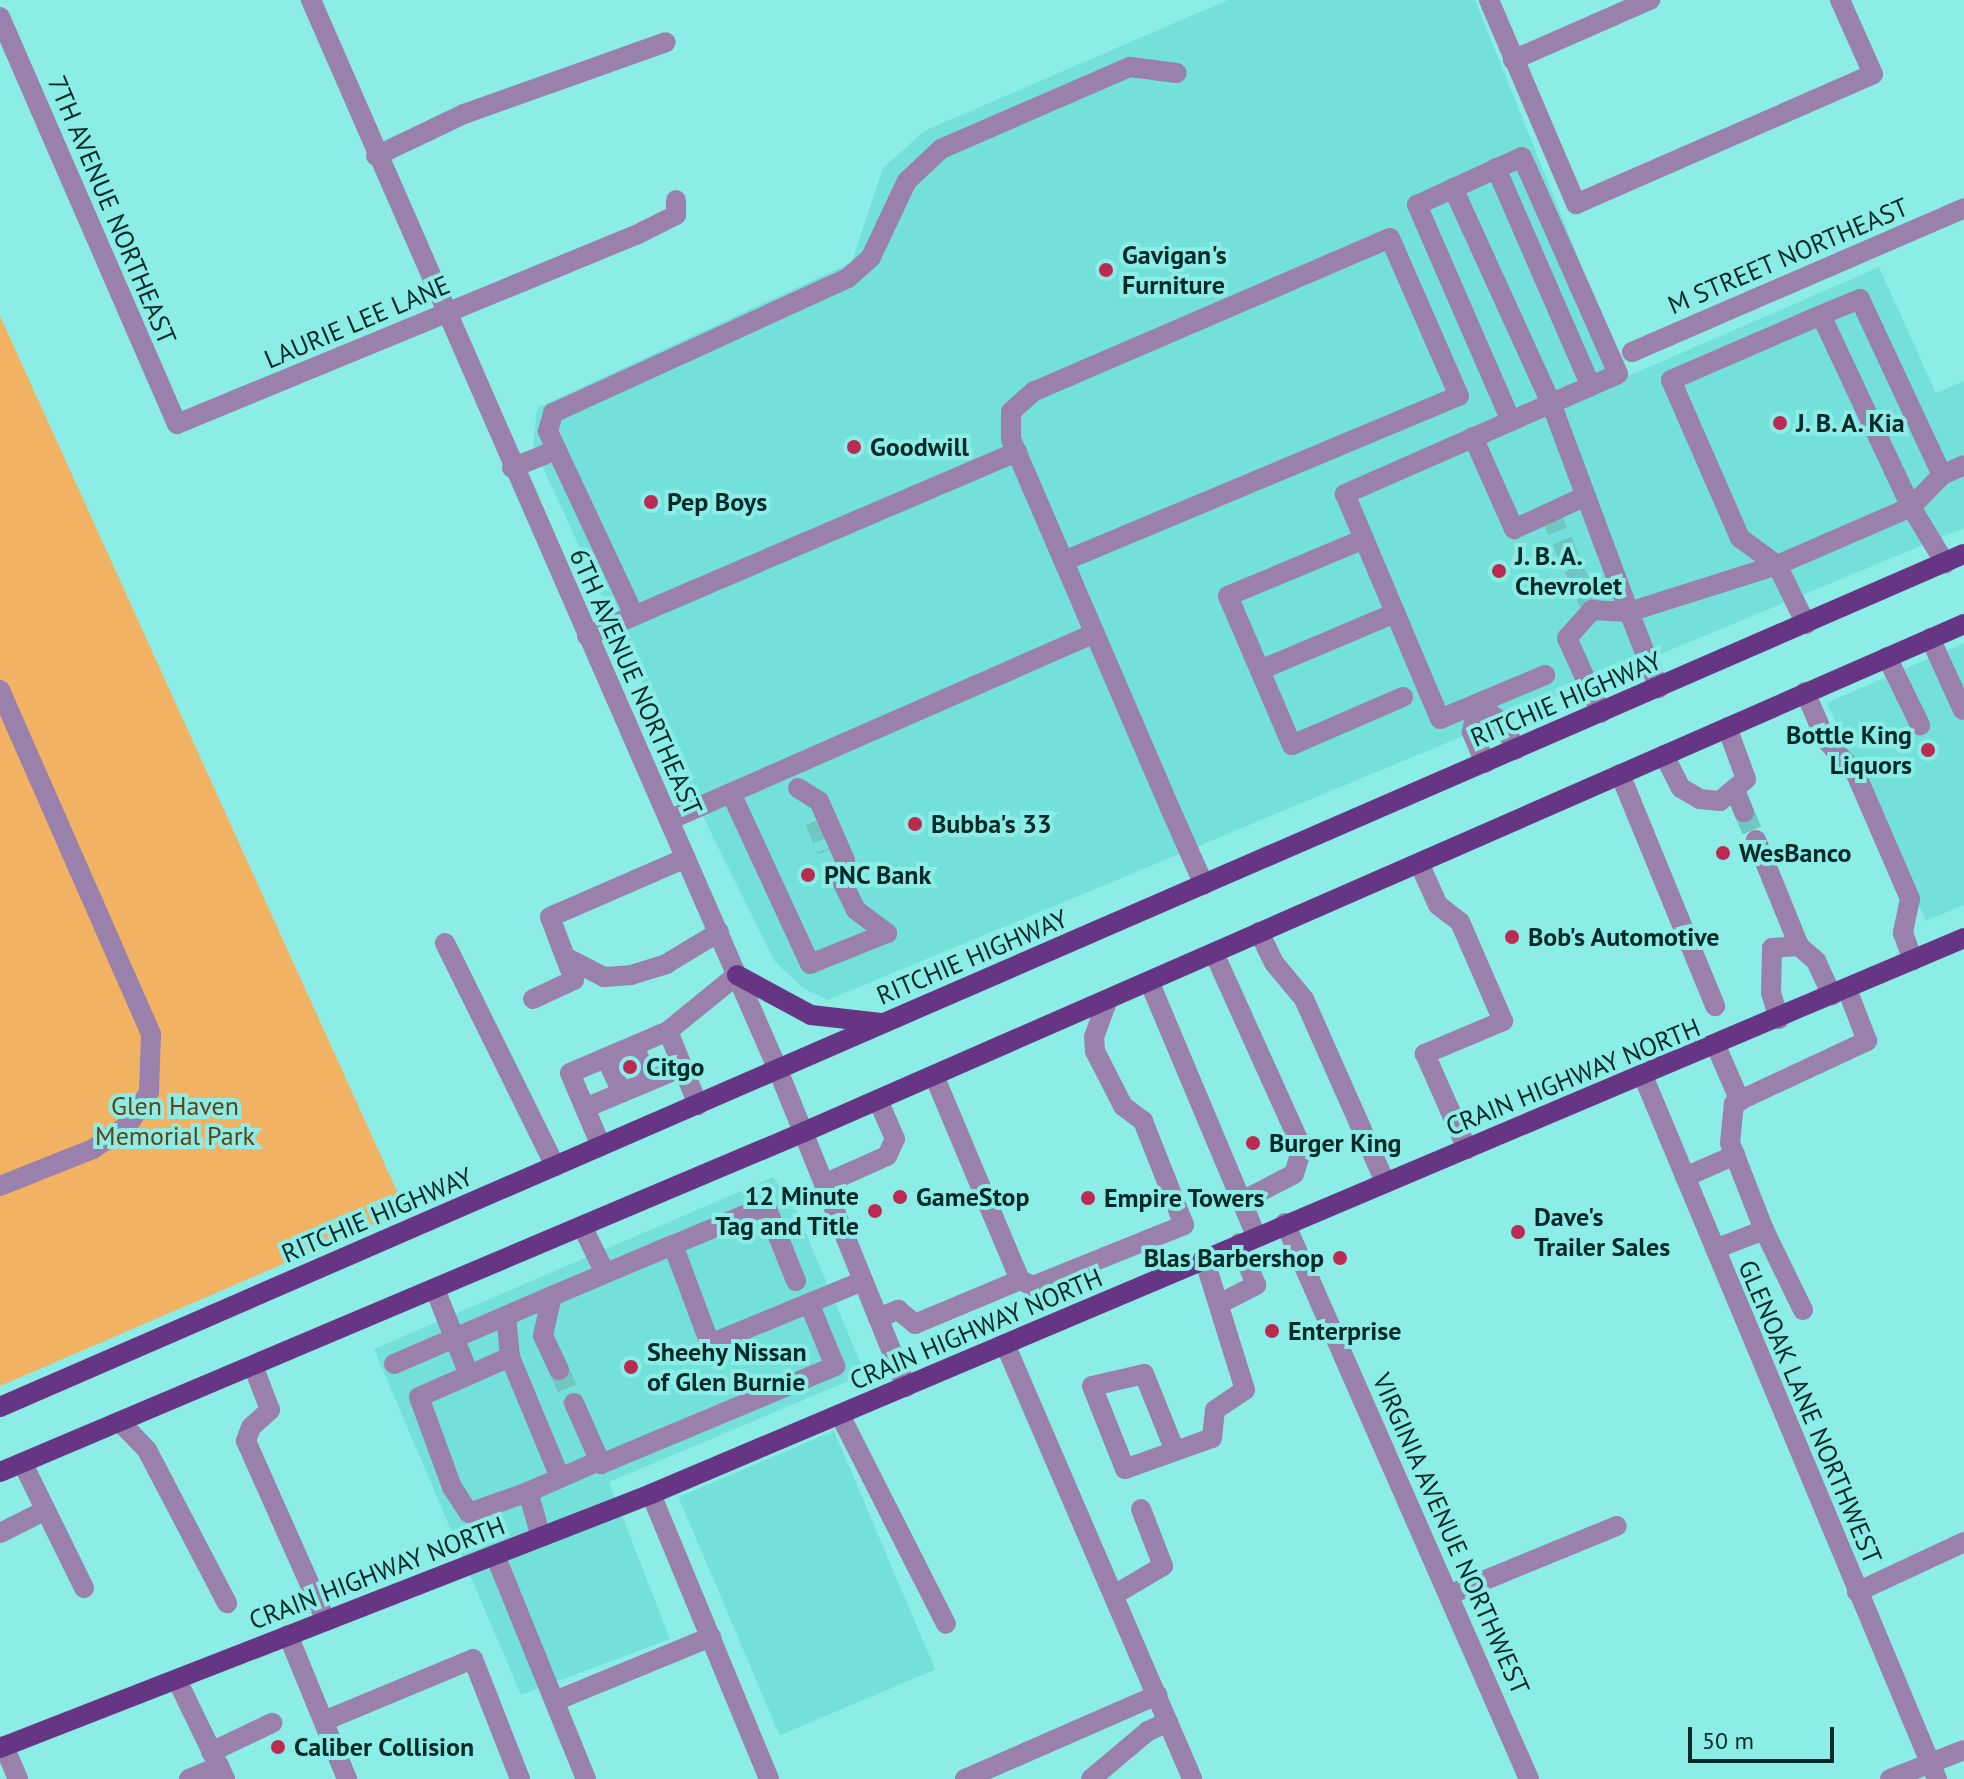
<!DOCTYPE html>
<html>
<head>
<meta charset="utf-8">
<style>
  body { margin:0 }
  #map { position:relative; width:1964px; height:1779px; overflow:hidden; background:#8cede7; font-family:"PT Sans",sans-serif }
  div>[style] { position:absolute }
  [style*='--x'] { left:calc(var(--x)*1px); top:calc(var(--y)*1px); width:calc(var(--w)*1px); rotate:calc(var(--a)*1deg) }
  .built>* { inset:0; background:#74e0da; transform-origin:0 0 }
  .green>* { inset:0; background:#f2b263 }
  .minor-tunnel>* { height:20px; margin-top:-10px; transform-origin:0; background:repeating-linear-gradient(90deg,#70c6c1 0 20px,transparent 0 30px) }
  .minor>* { height:20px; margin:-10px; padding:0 10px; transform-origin:10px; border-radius:10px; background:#9a81ac }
  .major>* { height:20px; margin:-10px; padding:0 10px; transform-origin:10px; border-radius:10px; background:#663583 }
  .dots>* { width:22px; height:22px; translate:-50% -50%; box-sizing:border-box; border:4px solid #8cede7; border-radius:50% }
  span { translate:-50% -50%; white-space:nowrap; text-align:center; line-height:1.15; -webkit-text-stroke:8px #8cede7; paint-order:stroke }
  .street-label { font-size:26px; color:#002a29 }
  .poi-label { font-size:26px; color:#002a29; font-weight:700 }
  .left { translate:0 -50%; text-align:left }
  .right { translate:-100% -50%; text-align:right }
  .park-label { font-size:26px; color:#624115 }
  .scale { position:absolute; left:1688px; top:1727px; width:146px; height:36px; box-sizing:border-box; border:4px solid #002a29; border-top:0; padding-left:10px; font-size:24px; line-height:28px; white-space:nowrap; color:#002a29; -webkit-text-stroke:6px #8cede7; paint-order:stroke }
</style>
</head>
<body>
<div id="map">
  <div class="built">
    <div style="clip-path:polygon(1228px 0,1475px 0,1626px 377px,1879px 267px,1936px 393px,1964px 381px,1964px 528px,828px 1000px,804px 989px,775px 962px,714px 839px,533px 446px,537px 408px,852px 262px,883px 168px,924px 131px)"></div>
    <div style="clip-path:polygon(1964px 643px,1964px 905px,1926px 921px,1827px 703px)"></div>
    <div style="clip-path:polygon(773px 1177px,794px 1205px,862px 1366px,851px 1380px,609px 1482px,670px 1639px,521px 1695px,374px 1349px)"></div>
    <div style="left:834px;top:1431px;width:259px;height:169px;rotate:67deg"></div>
  </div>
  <div class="green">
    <div style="clip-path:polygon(0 316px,406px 1211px,0 1386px)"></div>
  </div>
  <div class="minor-tunnel">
    <div style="--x:1550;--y:513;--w:106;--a:66.6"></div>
    <div style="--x:1744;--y:812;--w:30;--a:67"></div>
    <div style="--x:815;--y:821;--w:32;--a:68"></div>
    <div style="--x:559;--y:1370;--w:36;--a:66"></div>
  </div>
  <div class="minor">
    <div style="--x:311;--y:0;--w:1167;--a:66.42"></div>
    <div style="--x:778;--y:1070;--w:342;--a:68"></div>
    <div style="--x:1489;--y:0;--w:222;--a:66.9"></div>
    <div style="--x:1576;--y:204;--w:324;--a:-23.6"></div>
    <div style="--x:1873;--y:74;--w:81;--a:-114"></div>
    <div style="--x:0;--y:17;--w:444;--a:66.5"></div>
    <div style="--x:177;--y:424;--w:496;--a:-22.4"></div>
    <div style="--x:636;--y:235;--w:45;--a:-26.6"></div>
    <div style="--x:676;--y:215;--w:15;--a:-90"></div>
    <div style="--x:1513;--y:60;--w:150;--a:-23.7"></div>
    <div style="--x:376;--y:156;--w:98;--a:-25.5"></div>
    <div style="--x:464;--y:114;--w:214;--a:-19.6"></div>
    <div style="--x:1496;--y:168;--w:238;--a:66.5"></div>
    <div style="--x:1453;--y:188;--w:236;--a:65.5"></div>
    <div style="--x:1551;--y:403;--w:223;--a:69.5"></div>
    <div style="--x:1629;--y:612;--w:155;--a:-17.6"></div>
    <div style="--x:1632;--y:352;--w:362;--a:-23.4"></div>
    <div style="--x:1511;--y:421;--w:236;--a:-113.5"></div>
    <div style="--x:1417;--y:205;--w:115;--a:-24.6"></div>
    <div style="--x:1522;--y:157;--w:237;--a:66.1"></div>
    <div style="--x:1618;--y:374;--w:30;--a:156"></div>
    <div style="--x:1591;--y:386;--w:269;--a:156.3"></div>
    <div style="--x:1345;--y:494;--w:244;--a:67.1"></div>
    <div style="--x:1440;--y:719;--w:114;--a:-22.7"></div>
    <div style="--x:1473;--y:437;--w:101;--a:66"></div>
    <div style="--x:1514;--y:529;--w:77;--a:-24.6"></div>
    <div style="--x:512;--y:468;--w:48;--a:-22.2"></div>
    <div style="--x:1942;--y:475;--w:194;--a:-115"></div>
    <div style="--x:1860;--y:299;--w:42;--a:157.7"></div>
    <div style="--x:1821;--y:315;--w:212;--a:64.9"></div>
    <div style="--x:1911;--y:507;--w:45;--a:-45.9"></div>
    <div style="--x:1942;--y:475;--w:24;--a:-24"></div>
    <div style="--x:1364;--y:539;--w:147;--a:157.3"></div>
    <div style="--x:1228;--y:596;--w:162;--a:66.8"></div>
    <div style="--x:1292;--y:745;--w:121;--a:-23.4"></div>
    <div style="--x:1064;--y:561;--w:428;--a:-22.7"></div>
    <div style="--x:1459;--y:396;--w:172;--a:-113.6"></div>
    <div style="--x:1390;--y:238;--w:387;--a:156.7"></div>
    <div style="--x:1034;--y:391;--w:31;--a:138"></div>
    <div style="--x:1011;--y:412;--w:27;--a:90"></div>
    <div style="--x:1011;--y:439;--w:400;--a:66.7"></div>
    <div style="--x:1169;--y:806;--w:86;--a:66.1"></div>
    <div style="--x:1777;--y:565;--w:46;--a:-143.9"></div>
    <div style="--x:1740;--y:538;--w:172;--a:-113.6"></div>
    <div style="--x:1671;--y:380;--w:163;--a:-23.4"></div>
    <div style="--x:634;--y:615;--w:203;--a:-115.1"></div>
    <div style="--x:548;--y:431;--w:19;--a:-74"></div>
    <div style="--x:553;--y:413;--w:324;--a:-24.6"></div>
    <div style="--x:848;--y:278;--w:31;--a:-42"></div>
    <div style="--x:871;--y:257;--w:84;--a:-64.7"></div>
    <div style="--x:907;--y:181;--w:47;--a:-43.3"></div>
    <div style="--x:941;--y:149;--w:206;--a:-23.5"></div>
    <div style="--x:1130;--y:67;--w:47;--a:7.3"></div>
    <div style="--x:1806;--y:624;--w:66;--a:-116.2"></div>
    <div style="--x:1777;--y:565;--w:146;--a:-23.4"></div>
    <div style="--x:1911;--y:507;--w:66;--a:58.7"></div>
    <div style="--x:587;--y:636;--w:468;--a:-23.2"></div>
    <div style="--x:1930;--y:638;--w:79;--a:65.4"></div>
    <div style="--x:1887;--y:657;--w:76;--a:64.1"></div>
    <div style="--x:1260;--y:670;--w:147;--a:-22.9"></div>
    <div style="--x:0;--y:690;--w:376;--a:66.3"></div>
    <div style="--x:151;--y:1034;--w:58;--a:92"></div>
    <div style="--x:149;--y:1092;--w:39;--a:122"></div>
    <div style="--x:128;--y:1125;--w:42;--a:145.6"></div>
    <div style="--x:93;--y:1149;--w:100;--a:158.3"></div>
    <div style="--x:1805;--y:692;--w:52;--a:66.4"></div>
    <div style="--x:1826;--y:740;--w:45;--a:48.6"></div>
    <div style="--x:1856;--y:774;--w:136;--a:66.6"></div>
    <div style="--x:1910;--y:899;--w:35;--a:102"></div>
    <div style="--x:1903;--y:933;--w:29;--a:70"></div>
    <div style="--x:1601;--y:713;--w:82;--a:-114.4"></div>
    <div style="--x:1567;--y:638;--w:38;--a:-48"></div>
    <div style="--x:1592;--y:610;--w:37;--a:3"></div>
    <div style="--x:1629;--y:612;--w:82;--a:68.5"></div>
    <div style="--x:1664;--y:755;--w:37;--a:63"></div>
    <div style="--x:1681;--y:788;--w:22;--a:30"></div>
    <div style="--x:1700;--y:799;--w:20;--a:6"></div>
    <div style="--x:1720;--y:801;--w:34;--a:-40"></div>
    <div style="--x:1746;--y:779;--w:55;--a:-110.1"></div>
    <div style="--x:1485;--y:763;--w:34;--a:-113"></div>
    <div style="--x:1472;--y:732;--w:28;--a:-80"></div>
    <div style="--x:1477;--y:704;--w:31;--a:36"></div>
    <div style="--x:1502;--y:722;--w:31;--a:63"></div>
    <div style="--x:1620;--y:774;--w:251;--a:67.7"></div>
    <div style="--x:798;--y:788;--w:25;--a:32"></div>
    <div style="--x:819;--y:801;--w:64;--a:66.2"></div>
    <div style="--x:845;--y:860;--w:22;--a:98"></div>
    <div style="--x:1735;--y:790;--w:24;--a:68"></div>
    <div style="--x:731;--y:793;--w:188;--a:65.2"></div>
    <div style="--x:810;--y:964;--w:83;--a:-21.9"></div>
    <div style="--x:669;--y:820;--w:465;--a:-23.7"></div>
    <div style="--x:1756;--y:840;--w:114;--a:67.9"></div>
    <div style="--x:1419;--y:863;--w:46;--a:65.7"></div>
    <div style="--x:1438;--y:905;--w:28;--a:38"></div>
    <div style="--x:1460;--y:922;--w:108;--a:66.5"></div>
    <div style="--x:1503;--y:1021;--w:85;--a:157.1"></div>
    <div style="--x:1425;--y:1054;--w:104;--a:66.1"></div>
    <div style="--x:838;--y:873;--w:41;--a:64.1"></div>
    <div style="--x:856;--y:910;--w:39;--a:37"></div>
    <div style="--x:1259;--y:932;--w:34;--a:64"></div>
    <div style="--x:1274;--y:963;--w:47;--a:50.2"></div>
    <div style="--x:1304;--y:999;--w:200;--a:66.1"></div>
    <div style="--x:445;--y:943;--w:249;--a:63.7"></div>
    <div style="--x:1214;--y:953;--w:214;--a:65.7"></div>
    <div style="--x:1302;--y:1148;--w:27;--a:107"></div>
    <div style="--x:1294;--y:1174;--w:59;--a:152.6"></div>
    <div style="--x:565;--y:957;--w:44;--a:27.1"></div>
    <div style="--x:604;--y:977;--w:27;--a:-4"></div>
    <div style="--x:631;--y:975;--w:37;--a:-17"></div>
    <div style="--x:666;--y:964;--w:62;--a:-31.1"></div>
    <div style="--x:1149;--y:981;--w:277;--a:67.2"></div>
    <div style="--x:533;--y:999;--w:45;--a:-24.9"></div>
    <div style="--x:574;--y:980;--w:67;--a:-110.9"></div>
    <div style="--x:550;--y:917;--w:148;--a:-23.5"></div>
    <div style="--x:1779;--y:1019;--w:27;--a:-107"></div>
    <div style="--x:1771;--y:993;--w:45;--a:-88.7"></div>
    <div style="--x:1772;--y:948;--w:27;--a:-4"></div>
    <div style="--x:1799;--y:946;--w:23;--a:41"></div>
    <div style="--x:1816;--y:961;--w:38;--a:65"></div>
    <div style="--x:668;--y:1031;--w:80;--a:67.9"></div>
    <div style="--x:634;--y:1046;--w:38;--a:67"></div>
    <div style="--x:1716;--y:1046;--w:60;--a:66.4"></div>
    <div style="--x:606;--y:1058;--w:38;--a:65"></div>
    <div style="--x:1644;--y:1078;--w:760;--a:67.32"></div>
    <div style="--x:585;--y:1108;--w:106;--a:-22.7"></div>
    <div style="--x:601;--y:1146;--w:79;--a:-113"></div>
    <div style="--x:570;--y:1073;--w:107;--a:-23.2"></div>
    <div style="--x:668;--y:1031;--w:89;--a:-39.1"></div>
    <div style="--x:1685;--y:1177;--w:55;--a:-23.7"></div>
    <div style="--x:824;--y:1184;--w:69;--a:-24"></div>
    <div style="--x:887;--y:1156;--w:19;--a:-65"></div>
    <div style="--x:895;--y:1139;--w:43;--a:-113.6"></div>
    <div style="--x:1285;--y:1223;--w:607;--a:66.31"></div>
    <div style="--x:582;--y:1226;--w:52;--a:63.9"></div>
    <div style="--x:1764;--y:1230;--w:89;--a:64"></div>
    <div style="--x:1715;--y:1249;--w:53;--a:-21.2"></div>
    <div style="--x:1764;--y:1230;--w:93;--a:-111.3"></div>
    <div style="--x:1730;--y:1143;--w:40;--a:-84.3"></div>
    <div style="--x:1734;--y:1103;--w:147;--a:-25"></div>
    <div style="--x:1867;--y:1041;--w:56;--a:-111"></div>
    <div style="--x:1020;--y:1280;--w:14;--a:25"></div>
    <div style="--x:1033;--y:1286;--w:163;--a:-22"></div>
    <div style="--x:1184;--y:1225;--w:112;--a:-111.5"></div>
    <div style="--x:1143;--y:1121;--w:25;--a:-143"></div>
    <div style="--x:1123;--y:1106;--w:62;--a:-117"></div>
    <div style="--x:1095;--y:1051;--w:14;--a:-94"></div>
    <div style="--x:1094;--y:1037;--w:40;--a:-69.8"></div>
    <div style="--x:796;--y:1281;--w:81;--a:-111.8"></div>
    <div style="--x:766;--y:1206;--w:101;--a:157.2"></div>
    <div style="--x:673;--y:1245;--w:106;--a:69.5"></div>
    <div style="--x:710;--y:1344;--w:165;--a:-22.4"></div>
    <div style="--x:435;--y:1289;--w:92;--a:68.4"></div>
    <div style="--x:1219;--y:1304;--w:42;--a:-27.2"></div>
    <div style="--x:1256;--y:1285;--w:45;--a:-112"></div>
    <div style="--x:506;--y:1316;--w:41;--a:84.4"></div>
    <div style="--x:510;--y:1357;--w:131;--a:67.5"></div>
    <div style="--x:878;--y:1318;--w:22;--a:-22"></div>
    <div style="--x:898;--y:1310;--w:22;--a:39"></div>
    <div style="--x:915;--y:1324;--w:114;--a:-22.7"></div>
    <div style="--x:1020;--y:1280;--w:222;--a:-112.8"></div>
    <div style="--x:1005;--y:1344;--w:473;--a:66.7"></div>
    <div style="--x:510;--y:1357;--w:99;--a:156.3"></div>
    <div style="--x:419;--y:1397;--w:96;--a:69.9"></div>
    <div style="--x:452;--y:1487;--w:31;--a:57"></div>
    <div style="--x:469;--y:1513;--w:63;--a:-19.6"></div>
    <div style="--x:394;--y:1364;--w:172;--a:-23.3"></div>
    <div style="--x:254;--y:1368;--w:45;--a:69.1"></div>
    <div style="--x:270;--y:1410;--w:25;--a:138"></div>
    <div style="--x:251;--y:1427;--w:15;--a:110"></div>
    <div style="--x:246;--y:1441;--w:197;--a:66"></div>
    <div style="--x:559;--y:1370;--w:38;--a:-115"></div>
    <div style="--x:543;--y:1335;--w:40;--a:-77"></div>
    <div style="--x:552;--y:1296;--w:131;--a:-22.9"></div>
    <div style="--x:574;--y:1403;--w:67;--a:66.1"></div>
    <div style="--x:601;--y:1464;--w:254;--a:-22.7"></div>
    <div style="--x:835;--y:1366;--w:68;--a:-112.4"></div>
    <div style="--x:840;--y:1415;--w:234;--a:63.1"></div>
    <div style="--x:122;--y:1424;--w:36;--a:46"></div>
    <div style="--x:147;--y:1450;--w:173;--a:62.4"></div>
    <div style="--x:1175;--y:1451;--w:83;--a:-111.9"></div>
    <div style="--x:1144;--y:1374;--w:53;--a:167"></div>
    <div style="--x:1092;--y:1386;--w:89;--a:68.3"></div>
    <div style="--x:1125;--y:1469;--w:92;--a:-19.6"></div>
    <div style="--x:1212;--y:1438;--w:28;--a:-84"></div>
    <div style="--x:1215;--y:1410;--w:36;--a:-34"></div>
    <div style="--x:1245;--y:1390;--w:138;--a:-107.3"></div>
    <div style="--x:24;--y:1466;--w:136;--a:63.8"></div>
    <div style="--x:651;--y:1494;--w:308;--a:67.5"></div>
    <div style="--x:0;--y:1533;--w:51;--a:-26.6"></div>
    <div style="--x:541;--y:1537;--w:47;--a:-106.1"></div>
    <div style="--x:528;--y:1492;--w:77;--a:-23.6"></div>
    <div style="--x:495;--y:1555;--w:242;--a:67.9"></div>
    <div style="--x:1857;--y:1592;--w:118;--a:-25"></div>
    <div style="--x:1451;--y:1594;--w:179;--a:-22.3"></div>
    <div style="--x:1114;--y:1595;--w:57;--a:-30.6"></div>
    <div style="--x:1163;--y:1566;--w:61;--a:-111.1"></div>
    <div style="--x:288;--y:1635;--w:156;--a:67.7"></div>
    <div style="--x:177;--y:1680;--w:110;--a:64.1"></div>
    <div style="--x:555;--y:1701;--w:169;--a:-22.3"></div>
    <div style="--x:324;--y:1721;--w:161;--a:-22.6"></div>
    <div style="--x:473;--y:1659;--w:129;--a:68.6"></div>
    <div style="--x:4;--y:1746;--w:36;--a:67"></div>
    <div style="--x:211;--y:1752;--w:68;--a:-25.4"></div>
    <div style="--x:189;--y:1779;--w:33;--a:-23"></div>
    <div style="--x:965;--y:1779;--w:210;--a:-23.6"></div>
    <div style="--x:1091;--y:1779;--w:75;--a:-40.1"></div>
    <div style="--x:1148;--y:1731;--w:22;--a:-24"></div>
    <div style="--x:1890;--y:1779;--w:79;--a:-21.4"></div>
  </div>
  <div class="major">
    <div style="--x:737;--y:975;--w:84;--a:28.4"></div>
    <div style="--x:811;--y:1015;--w:70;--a:6.5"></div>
    <div style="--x:0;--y:1407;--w:2141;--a:-23.48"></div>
    <div style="--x:0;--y:1472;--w:873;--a:-22.92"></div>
    <div style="--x:804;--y:1132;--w:1266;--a:-23.65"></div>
    <div style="--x:0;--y:1748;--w:699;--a:-21.31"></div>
    <div style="--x:651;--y:1494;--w:1426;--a:-22.95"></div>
  </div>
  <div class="dots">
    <div style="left:1106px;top:270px;background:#bb2a51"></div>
    <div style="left:1780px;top:423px;background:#bb2a51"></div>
    <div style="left:854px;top:447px;background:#bb2a51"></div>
    <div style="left:651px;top:502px;background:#bb2a51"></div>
    <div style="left:1499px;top:571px;background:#bb2a51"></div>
    <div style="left:1928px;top:750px;background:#bb2a51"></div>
    <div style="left:915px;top:824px;background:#bb2a51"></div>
    <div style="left:1723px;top:853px;background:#bb2a51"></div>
    <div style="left:808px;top:875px;background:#bb2a51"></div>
    <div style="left:1512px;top:937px;background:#bb2a51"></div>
    <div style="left:630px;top:1067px;background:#bb2a51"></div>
    <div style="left:1253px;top:1143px;background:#bb2a51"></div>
    <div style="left:900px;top:1197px;background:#bb2a51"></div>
    <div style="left:1088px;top:1198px;background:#bb2a51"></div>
    <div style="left:875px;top:1211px;background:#bb2a51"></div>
    <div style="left:1518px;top:1232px;background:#bb2a51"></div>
    <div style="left:1340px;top:1258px;background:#bb2a51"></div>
    <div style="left:1272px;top:1331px;background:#bb2a51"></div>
    <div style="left:631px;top:1367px;background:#bb2a51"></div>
    <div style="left:278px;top:1747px;background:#bb2a51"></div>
  </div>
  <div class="street-label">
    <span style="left:112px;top:210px;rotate:67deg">7TH AVENUE NORTHEAST</span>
    <span style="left:1788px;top:256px;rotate:-23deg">M STREET NORTHEAST</span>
    <span style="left:357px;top:322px;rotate:-23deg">LAURIE LEE LANE</span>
    <span style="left:636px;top:682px;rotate:66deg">6TH AVENUE NORTHEAST</span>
    <span style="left:1566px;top:699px;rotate:-23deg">RITCHIE HIGHWAY</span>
    <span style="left:972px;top:957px;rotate:-23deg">RITCHIE HIGHWAY</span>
    <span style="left:1573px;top:1077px;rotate:-22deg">CRAIN HIGHWAY NORTH</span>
    <span style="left:377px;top:1215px;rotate:-23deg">RITCHIE HIGHWAY</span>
    <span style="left:976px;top:1329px;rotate:-23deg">CRAIN HIGHWAY NORTH</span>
    <span style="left:1810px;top:1412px;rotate:67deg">GLENOAK LANE NORTHWEST</span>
    <span style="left:1451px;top:1534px;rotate:66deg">VIRGINIA AVENUE NORTHWEST</span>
    <span style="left:377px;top:1573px;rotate:-21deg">CRAIN HIGHWAY NORTH</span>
  </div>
  <div class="poi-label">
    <span class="left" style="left:1122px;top:270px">Gavigan's<br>Furniture</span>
    <span class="left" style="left:1796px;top:423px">J. B. A. Kia</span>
    <span class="left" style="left:870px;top:447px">Goodwill</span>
    <span class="left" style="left:667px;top:502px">Pep Boys</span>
    <span class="left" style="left:1515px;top:571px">J. B. A.<br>Chevrolet</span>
    <span class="right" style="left:1912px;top:750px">Bottle King<br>Liquors</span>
    <span class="left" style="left:931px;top:824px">Bubba's 33</span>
    <span class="left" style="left:1739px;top:853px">WesBanco</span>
    <span class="left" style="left:824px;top:875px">PNC Bank</span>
    <span class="left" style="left:1528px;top:937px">Bob's Automotive</span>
    <span class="left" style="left:646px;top:1067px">Citgo</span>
    <span class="left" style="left:1269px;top:1143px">Burger King</span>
    <span class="right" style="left:859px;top:1211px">12 Minute<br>Tag and Title</span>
    <span class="left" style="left:916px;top:1197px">GameStop</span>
    <span class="left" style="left:1104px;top:1198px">Empire Towers</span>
    <span class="left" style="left:1534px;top:1232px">Dave's<br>Trailer Sales</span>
    <span class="right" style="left:1324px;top:1258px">Blas Barbershop</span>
    <span class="left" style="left:1288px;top:1331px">Enterprise</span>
    <span class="left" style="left:647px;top:1367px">Sheehy Nissan<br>of Glen Burnie</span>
    <span class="left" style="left:294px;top:1747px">Caliber Collision</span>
  </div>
  <div class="park-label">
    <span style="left:175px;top:1121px">Glen Haven<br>Memorial Park</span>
  </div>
  <div class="scale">50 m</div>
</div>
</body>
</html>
